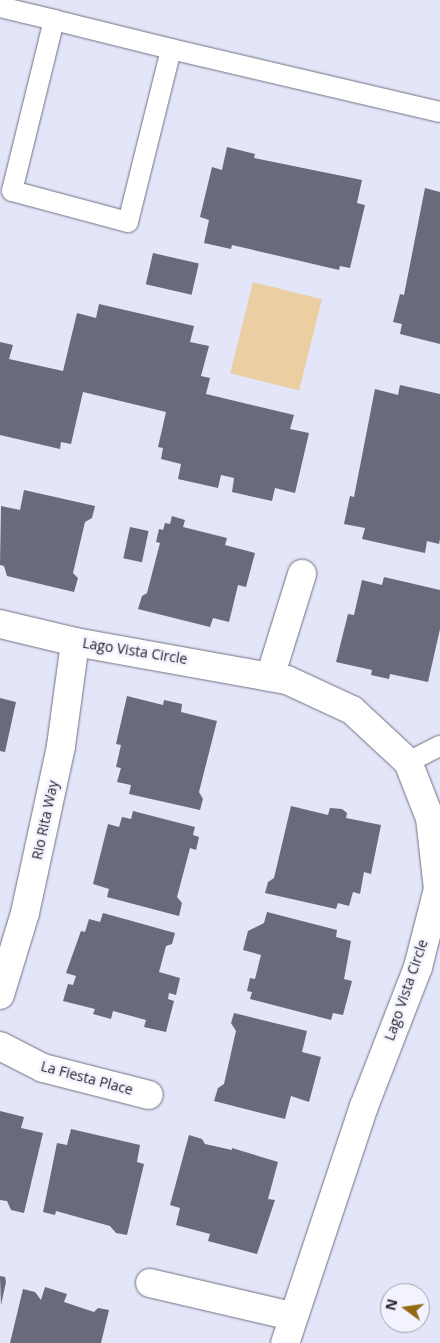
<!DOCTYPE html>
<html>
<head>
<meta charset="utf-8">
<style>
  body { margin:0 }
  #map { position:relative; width:440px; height:1343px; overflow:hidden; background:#e3e5f8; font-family:"Open Sans",sans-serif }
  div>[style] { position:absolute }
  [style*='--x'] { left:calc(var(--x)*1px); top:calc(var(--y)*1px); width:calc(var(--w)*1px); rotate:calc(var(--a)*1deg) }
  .green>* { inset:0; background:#ebcea1; transform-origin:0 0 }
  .building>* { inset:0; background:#696a7a; transform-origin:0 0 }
  .roads { filter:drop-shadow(0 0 1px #717283) drop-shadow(0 0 1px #717283) }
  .lane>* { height:20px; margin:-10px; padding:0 10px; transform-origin:10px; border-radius:10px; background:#fff }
  .street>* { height:28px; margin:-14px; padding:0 14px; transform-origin:14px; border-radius:14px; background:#fff }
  span { translate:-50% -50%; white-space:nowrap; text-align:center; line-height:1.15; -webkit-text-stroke:5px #f2f3fe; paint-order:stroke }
  .street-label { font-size:14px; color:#25252c }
  .north { position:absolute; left:380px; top:1283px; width:50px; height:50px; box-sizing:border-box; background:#f2f3fe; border:1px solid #a0a1aa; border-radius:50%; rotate:284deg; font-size:14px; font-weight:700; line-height:20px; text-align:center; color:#25252c }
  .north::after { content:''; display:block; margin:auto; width:18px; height:22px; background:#946914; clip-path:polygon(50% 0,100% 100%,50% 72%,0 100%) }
</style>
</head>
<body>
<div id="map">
  <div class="green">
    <div style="left:253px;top:282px;width:71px;height:94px;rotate:14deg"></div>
  </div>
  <div class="building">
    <div style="clip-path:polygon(227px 147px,255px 154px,254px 158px,362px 180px,357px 203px,365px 205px,350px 268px,340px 266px,339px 270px,232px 245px,231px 249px,204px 243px,209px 220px,200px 217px,212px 167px,222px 170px)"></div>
    <div style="clip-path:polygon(425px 188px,440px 192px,440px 344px,400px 334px,402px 324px,393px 322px,400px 294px,404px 295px)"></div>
    <div style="left:153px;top:253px;width:47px;height:32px;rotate:13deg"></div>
    <div style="clip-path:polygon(99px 304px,194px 326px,190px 342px,209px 346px,201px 376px,210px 378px,206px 394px,294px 415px,290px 429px,309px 433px,295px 493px,275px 488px,272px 501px,232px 492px,234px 478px,221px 475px,218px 488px,178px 479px,181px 464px,161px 459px,163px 448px,158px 447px,166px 412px,83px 392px,71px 444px,61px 442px,60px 449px,0 435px,0 342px,13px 345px,9px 359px,63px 371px,77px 313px,96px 318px)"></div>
    <div style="clip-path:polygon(400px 385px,440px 394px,440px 539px,439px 544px,427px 541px,425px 553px,362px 539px,365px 528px,344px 524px,350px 496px,354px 497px,375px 389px,398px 395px)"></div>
    <div style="clip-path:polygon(24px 490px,95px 506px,92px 518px,85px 522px,73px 573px,78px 578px,74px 592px,7px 576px,4px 566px,0 565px,1px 506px,20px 510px)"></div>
    <div style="clip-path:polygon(172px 516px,185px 520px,183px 527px,227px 538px,225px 545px,255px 553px,246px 587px,238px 585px,229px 622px,213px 618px,210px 627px,138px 609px,142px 596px,147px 593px,160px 543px,156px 542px,159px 529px,163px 530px,165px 523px,170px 524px)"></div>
    <div style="left:130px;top:527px;width:19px;height:32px;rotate:12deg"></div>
    <div style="clip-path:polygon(384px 577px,440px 590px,440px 629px,428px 682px,390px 674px,389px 679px,371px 675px,372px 670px,336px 662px,348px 614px,354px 615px,362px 580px,382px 585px)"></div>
    <div style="clip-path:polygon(127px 696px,163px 705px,164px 700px,182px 704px,181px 712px,217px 721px,199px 792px,203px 799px,200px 810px,129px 794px,131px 785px,117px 782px,121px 768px,116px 767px,121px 745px,116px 744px)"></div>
    <div style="clip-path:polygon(0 698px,16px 702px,5px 752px,0 751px)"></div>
    <div style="clip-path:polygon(291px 806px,328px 815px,330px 808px,342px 809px,347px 813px,346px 818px,381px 825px,371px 874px,364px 872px,360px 894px,353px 892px,349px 906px,338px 903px,336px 909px,265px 893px,268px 882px,274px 878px)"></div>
    <div style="clip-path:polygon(133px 811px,195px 827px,193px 835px,199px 837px,196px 850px,190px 848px,177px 897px,182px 903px,179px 916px,107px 897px,109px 889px,93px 884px,108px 824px,119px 827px,122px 817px,131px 819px)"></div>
    <div style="clip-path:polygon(267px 912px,337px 930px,336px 937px,351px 941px,344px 979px,352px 981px,343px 1015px,333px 1013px,331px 1020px,250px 999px,252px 992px,247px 991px,250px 978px,255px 979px,261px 955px,243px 950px,248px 931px,264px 923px)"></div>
    <div style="clip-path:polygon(103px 913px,175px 933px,172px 944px,166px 946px,159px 972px,180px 978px,176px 995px,169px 993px,168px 999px,174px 1001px,166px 1032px,144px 1027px,146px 1020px,113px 1011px,111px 1019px,93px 1014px,95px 1009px,63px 1001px,68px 984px,73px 985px,76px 976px,66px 973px,81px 931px,85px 932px,89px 919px,100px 922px)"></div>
    <div style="clip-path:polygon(234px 1013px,307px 1031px,302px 1052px,321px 1057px,309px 1102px,291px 1096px,285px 1119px,214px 1101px,218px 1088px,224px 1084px,236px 1031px,231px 1023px)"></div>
    <div style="clip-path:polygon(0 1111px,24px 1117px,21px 1128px,43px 1133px,24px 1213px,11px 1210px,7px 1201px,0 1200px)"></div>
    <div style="clip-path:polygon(71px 1129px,140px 1145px,137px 1162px,144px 1164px,127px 1235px,116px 1233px,110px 1226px,56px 1211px,55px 1215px,43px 1212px,57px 1143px,67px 1145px)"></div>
    <div style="clip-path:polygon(189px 1135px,202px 1139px,205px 1144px,232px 1150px,232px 1148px,278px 1162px,268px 1199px,275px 1200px,257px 1254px,208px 1241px,210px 1234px,176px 1225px,180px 1208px,170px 1205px)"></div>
    <div style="clip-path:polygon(0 1276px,5px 1277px,6px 1282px,1px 1305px)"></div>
    <div style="clip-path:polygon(45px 1287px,67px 1294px,64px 1302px,94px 1312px,98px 1308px,109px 1310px,101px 1343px,10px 1343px,23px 1289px,35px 1292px,41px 1300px)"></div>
  </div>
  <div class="roads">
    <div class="lane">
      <div style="--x:0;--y:7;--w:56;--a:13.5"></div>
      <div style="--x:54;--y:20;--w:176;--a:103.8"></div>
      <div style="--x:12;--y:191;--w:120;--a:15"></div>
      <div style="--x:128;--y:222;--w:178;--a:-76"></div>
      <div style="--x:171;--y:49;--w:276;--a:13.2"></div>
      <div style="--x:54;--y:20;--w:121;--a:13.9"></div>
      <div style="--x:408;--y:762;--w:36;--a:-27"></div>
    </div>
    <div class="street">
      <div style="--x:0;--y:624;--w:77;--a:13.5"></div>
      <div style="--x:75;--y:642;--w:215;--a:10.2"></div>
      <div style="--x:287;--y:680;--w:72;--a:24.8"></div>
      <div style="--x:352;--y:710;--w:76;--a:42.9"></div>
      <div style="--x:408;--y:762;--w:60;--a:68.6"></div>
      <div style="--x:430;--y:818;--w:71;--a:83.6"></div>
      <div style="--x:438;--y:889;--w:81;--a:104.4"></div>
      <div style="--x:418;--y:967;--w:149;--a:111.2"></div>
      <div style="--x:364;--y:1106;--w:250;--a:108.4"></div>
      <div style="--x:270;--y:677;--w:108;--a:-72.7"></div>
      <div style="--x:0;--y:995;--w:86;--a:-73"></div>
      <div style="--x:25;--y:913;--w:171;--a:-77.8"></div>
      <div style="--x:61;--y:746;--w:105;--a:-82.3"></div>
      <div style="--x:0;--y:1046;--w:48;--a:27.1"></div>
      <div style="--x:43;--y:1068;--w:109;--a:14.3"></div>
      <div style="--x:150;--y:1283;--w:146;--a:13.1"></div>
    </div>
  </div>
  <div class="street-label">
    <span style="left:135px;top:651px;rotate:9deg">Lago Vista Circle</span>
    <span style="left:45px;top:820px;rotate:-78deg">Rio Rita Way</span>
    <span style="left:406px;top:990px;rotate:-71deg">Lago Vista Circle</span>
    <span style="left:87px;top:1078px;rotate:15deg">La Fiesta Place</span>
  </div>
  <div class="north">N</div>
</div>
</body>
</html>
